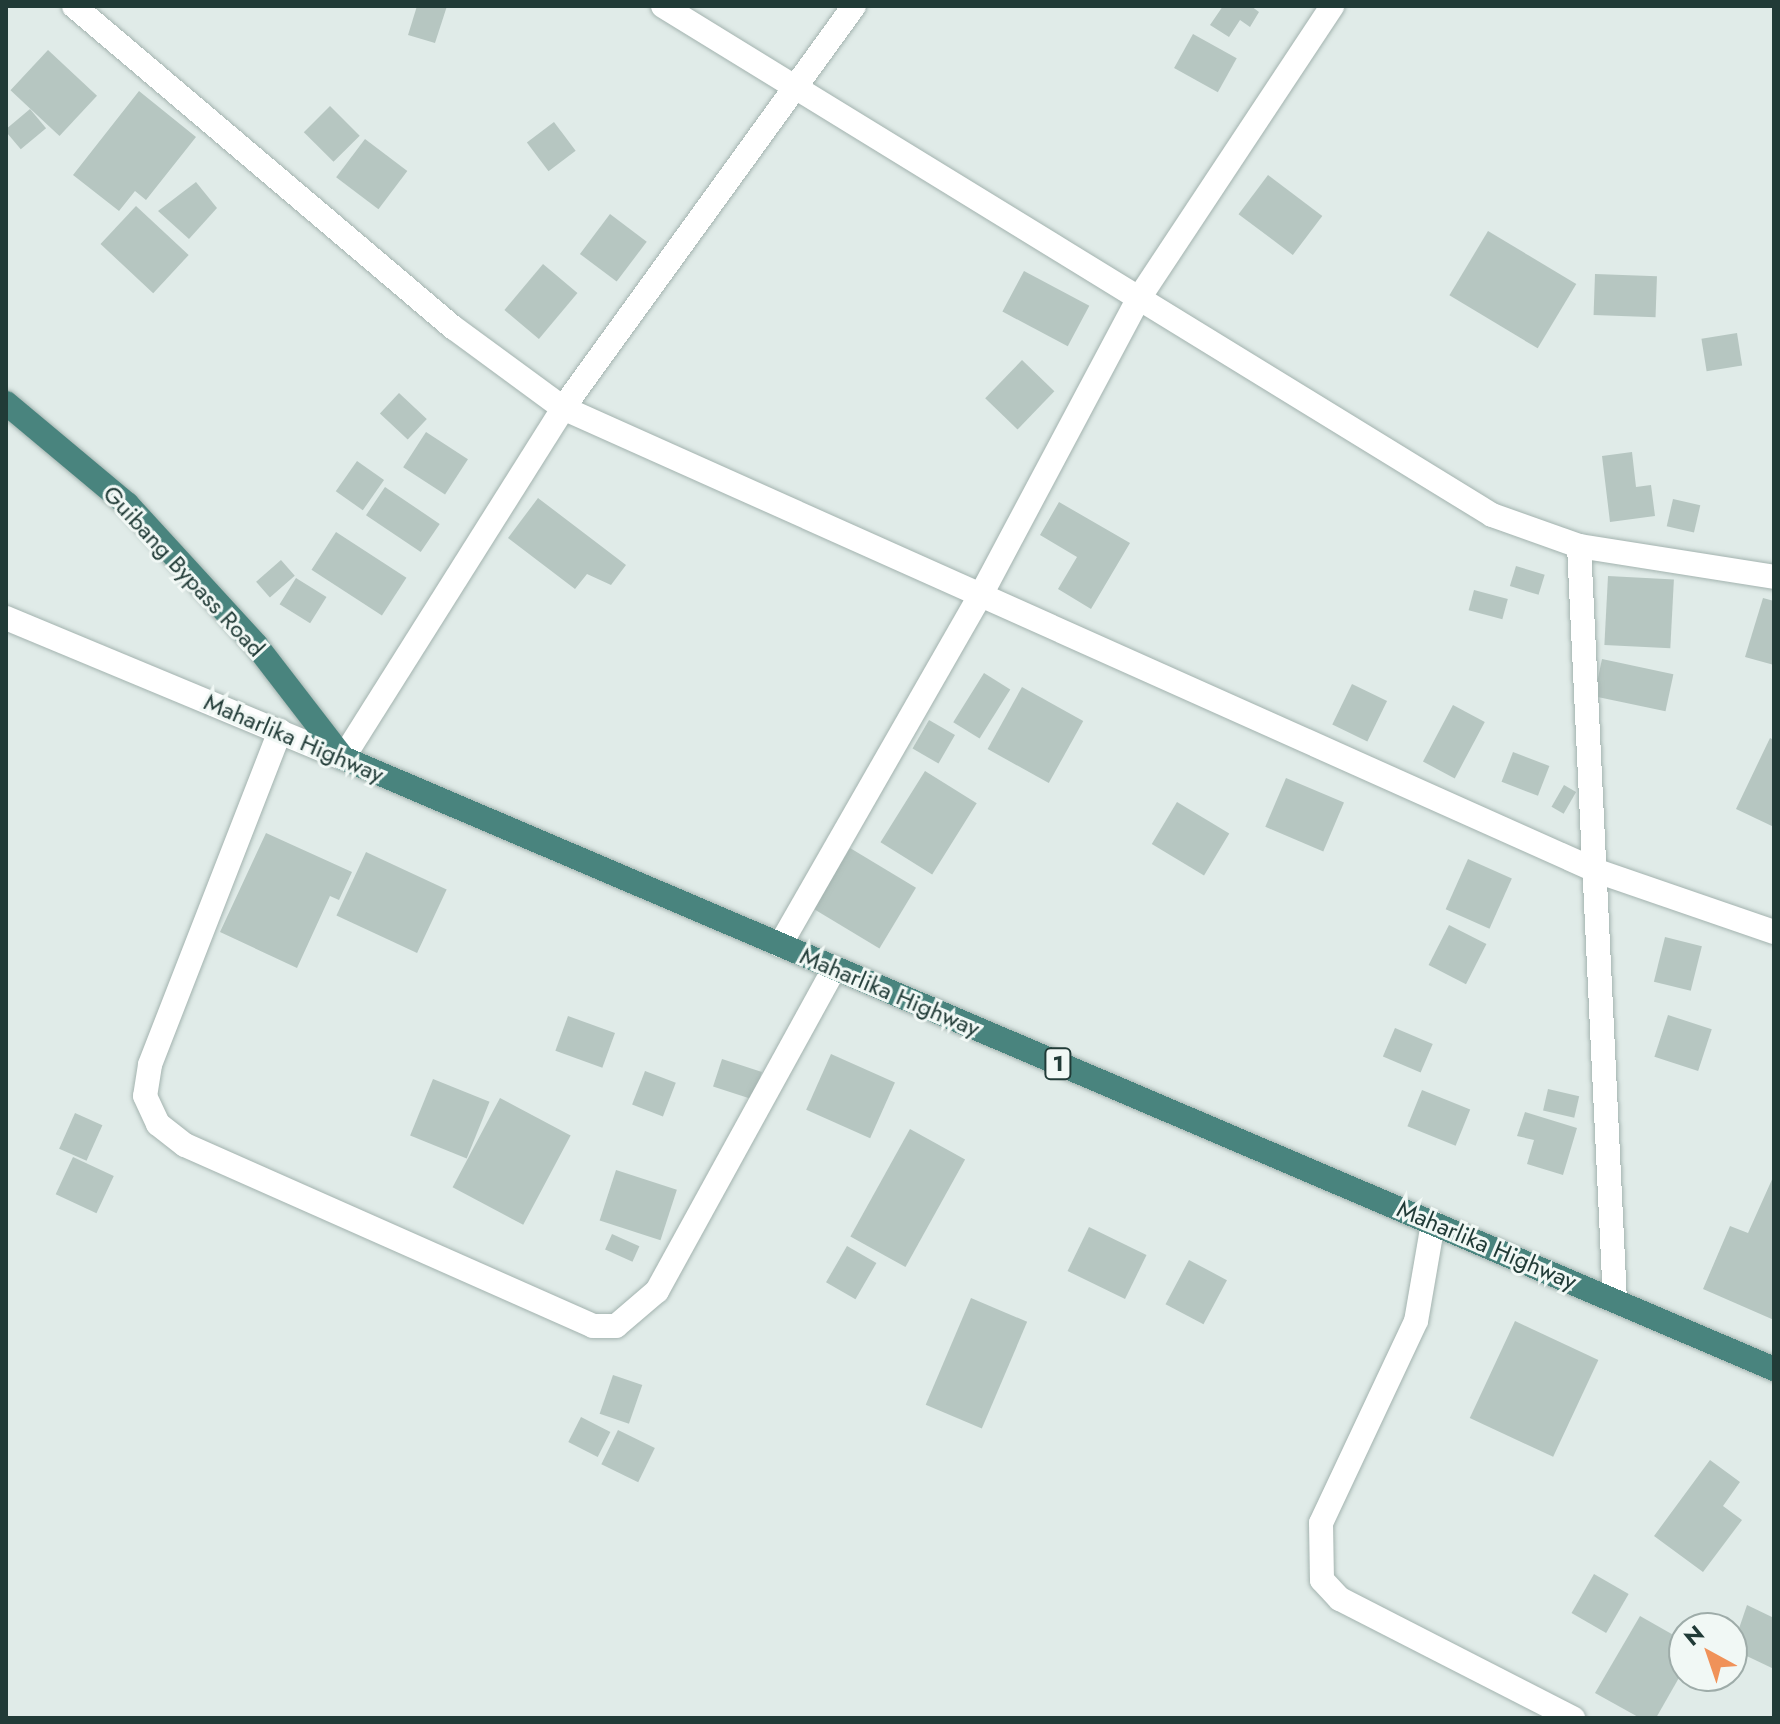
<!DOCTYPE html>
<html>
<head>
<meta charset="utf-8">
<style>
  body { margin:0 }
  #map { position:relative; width:1780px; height:1724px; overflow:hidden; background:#e0ebe8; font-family:Jost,sans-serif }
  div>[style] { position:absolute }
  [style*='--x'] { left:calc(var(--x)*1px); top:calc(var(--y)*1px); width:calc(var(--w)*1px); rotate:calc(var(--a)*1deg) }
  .building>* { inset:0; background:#b6c6c1; transform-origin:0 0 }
  .roads { filter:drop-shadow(0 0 2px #a3b3af) drop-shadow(0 0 2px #a3b3af) }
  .minor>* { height:24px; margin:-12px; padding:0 12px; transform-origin:12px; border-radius:12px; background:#fff }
  .secondary>* { height:24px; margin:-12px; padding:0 12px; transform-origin:12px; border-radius:12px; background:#fff }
  .trunk>* { height:24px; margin:-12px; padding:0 12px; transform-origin:12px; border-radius:12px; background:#49847e }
  span { translate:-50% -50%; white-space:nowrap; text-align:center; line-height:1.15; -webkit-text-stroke:6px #f1f8f5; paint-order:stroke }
  .shield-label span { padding:2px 6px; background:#f1f8f5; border:2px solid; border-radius:6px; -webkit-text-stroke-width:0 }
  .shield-label { font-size:22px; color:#213b37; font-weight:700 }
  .street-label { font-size:24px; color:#213b37 }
  .frame { position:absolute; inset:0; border:8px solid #213b37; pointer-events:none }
  .north { position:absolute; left:1668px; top:1612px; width:80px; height:80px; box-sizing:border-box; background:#f1f8f5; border:2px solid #9eaca9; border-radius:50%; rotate:320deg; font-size:22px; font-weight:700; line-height:32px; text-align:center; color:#213b37 }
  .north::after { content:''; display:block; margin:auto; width:28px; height:36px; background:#f09259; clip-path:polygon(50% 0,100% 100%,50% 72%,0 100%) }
</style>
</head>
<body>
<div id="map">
  <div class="building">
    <div style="clip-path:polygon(417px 6px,447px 6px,435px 43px,408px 35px)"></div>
    <div style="clip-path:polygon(1223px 6px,1251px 6px,1259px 12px,1250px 27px,1240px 20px,1229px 37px,1210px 25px)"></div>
    <div style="left:1193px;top:34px;width:50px;height:39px;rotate:29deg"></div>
    <div style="left:48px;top:50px;width:67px;height:55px;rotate:43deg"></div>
    <div style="clip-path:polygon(139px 91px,196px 137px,146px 200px,135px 191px,119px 211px,73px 175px)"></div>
    <div style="left:330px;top:106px;width:42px;height:37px;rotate:45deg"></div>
    <div style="left:30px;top:109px;width:25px;height:33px;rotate:50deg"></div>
    <div style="left:554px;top:122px;width:36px;height:34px;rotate:53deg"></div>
    <div style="left:365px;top:139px;width:53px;height:48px;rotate:37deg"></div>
    <div style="left:1268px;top:175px;width:68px;height:49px;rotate:37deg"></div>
    <div style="clip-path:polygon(196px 182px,217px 208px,189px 239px,158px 211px)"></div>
    <div style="left:136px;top:206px;width:72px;height:52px;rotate:43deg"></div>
    <div style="left:610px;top:214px;width:46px;height:50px;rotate:37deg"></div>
    <div style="left:1488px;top:231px;width:103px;height:75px;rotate:31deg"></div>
    <div style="left:543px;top:264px;width:45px;height:60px;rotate:40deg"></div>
    <div style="left:1024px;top:271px;width:74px;height:46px;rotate:28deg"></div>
    <div style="left:1595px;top:274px;width:62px;height:41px;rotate:2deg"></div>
    <div style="left:1737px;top:333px;width:33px;height:36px;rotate:81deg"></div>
    <div style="left:1022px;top:360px;width:45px;height:53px;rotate:44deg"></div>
    <div style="left:399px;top:393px;width:38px;height:28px;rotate:43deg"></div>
    <div style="left:426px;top:432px;width:50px;height:42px;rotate:33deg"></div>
    <div style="clip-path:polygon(1632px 452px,1636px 487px,1651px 485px,1655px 516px,1610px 522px,1602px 456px)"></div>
    <div style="left:357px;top:461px;width:33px;height:37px;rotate:35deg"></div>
    <div style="left:385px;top:487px;width:66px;height:34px;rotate:34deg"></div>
    <div style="clip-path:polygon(538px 498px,626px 565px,611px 585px,587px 574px,575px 589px,508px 538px)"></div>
    <div style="left:1673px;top:499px;width:28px;height:28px;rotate:13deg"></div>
    <div style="clip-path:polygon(1059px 502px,1130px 543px,1091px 609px,1058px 589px,1077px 557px,1040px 535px)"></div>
    <div style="left:336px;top:532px;width:84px;height:45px;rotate:33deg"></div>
    <div style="left:281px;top:560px;width:21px;height:33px;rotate:49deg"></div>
    <div style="left:1516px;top:566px;width:30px;height:21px;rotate:17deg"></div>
    <div style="left:1608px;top:576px;width:66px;height:69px;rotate:3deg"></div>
    <div style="left:296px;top:578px;width:36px;height:31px;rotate:32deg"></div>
    <div style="left:1474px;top:590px;width:35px;height:21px;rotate:15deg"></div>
    <div style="clip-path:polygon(1763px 598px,1774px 601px,1774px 665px,1745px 657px)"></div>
    <div style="left:1602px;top:659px;width:73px;height:38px;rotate:12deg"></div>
    <div style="left:984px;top:673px;width:31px;height:58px;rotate:32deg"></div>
    <div style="left:1352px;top:684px;width:39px;height:45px;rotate:26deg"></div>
    <div style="left:1022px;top:687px;width:70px;height:71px;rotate:29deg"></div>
    <div style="left:1453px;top:705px;width:36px;height:64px;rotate:28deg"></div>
    <div style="left:929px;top:720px;width:30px;height:33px;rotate:30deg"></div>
    <div style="clip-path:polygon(1770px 738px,1774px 740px,1774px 827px,1736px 809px)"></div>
    <div style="left:1513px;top:752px;width:39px;height:32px;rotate:21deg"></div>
    <div style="left:925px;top:771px;width:61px;height:84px;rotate:32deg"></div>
    <div style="left:1286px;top:778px;width:63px;height:53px;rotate:23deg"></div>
    <div style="left:1564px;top:785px;width:14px;height:25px;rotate:30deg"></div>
    <div style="left:1177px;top:802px;width:61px;height:49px;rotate:31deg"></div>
    <div style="clip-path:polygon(266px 833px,352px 872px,339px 900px,330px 896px,297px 968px,220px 932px)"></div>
    <div style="left:850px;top:848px;width:77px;height:71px;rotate:31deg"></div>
    <div style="left:366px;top:852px;width:89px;height:70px;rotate:25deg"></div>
    <div style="left:1468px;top:859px;width:48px;height:55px;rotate:24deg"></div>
    <div style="left:1449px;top:925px;width:42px;height:45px;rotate:27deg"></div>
    <div style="left:1665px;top:937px;width:38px;height:46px;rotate:14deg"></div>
    <div style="left:1668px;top:1015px;width:46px;height:44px;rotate:18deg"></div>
    <div style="left:568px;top:1016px;width:50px;height:37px;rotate:20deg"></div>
    <div style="left:1395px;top:1028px;width:41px;height:31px;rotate:23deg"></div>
    <div style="left:831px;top:1054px;width:70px;height:61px;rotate:24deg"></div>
    <div style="left:722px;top:1059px;width:42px;height:29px;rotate:18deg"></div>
    <div style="left:645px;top:1071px;width:33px;height:36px;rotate:21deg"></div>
    <div style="left:433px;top:1079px;width:61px;height:61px;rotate:22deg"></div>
    <div style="left:1548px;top:1089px;width:32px;height:22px;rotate:13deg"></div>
    <div style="left:1422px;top:1090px;width:52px;height:39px;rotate:22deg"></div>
    <div style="left:500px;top:1098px;width:80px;height:101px;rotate:28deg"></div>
    <div style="clip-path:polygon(1525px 1112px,1577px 1128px,1563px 1175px,1527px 1164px,1534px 1140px,1517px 1136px)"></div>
    <div style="left:75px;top:1113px;width:30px;height:39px;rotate:24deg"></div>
    <div style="left:910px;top:1129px;width:63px;height:123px;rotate:29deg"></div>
    <div style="left:73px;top:1157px;width:45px;height:41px;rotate:25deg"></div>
    <div style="left:616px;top:1170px;width:64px;height:53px;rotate:18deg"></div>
    <div style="clip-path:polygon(1774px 1175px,1774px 1320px,1703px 1289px,1730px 1226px,1748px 1233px)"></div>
    <div style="left:1089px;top:1227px;width:64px;height:49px;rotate:26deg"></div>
    <div style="left:612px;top:1234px;width:30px;height:17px;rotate:24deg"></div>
    <div style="left:847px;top:1246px;width:34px;height:42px;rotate:30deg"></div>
    <div style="left:1189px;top:1260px;width:43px;height:50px;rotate:28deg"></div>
    <div style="left:971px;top:1298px;width:61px;height:116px;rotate:23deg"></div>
    <div style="left:1515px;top:1321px;width:92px;height:107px;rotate:25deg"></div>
    <div style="left:613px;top:1375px;width:31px;height:41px;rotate:19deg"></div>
    <div style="left:581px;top:1417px;width:33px;height:28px;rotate:27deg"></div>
    <div style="left:618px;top:1430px;width:41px;height:38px;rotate:26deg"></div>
    <div style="clip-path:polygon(1710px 1460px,1740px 1482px,1723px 1506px,1742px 1520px,1703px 1572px,1654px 1536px)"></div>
    <div style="left:1594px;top:1574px;width:40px;height:45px;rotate:30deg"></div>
    <div style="clip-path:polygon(1747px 1605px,1774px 1618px,1774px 1669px,1732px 1649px)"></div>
    <div style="clip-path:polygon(1640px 1616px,1684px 1641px,1684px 1669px,1656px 1718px,1640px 1718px,1595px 1693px)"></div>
  </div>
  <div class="roads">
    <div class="minor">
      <div style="--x:74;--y:6;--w:498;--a:40.3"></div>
      <div style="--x:454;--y:328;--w:135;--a:36.3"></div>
      <div style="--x:563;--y:408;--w:1133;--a:24.12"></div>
      <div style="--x:1597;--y:871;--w:187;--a:19"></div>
      <div style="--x:663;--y:6;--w:973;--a:31.55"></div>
      <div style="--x:1492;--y:515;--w:92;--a:19.6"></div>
      <div style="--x:1579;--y:546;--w:197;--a:9"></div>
      <div style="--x:1579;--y:546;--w:755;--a:87.27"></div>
      <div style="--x:280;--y:731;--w:358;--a:111.3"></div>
      <div style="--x:150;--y:1065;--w:31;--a:99"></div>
      <div style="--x:145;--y:1096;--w:31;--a:65"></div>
      <div style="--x:158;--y:1124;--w:34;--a:38"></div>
      <div style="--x:185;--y:1145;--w:446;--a:23.9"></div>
      <div style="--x:593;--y:1326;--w:23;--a:0"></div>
      <div style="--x:616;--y:1326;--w:54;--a:-40.5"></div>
      <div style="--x:657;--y:1291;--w:367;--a:-61.2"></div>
      <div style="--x:343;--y:758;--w:413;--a:-57.8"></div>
      <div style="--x:563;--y:408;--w:496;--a:-54.1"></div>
      <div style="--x:780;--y:945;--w:408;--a:-60.2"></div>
      <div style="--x:983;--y:591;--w:332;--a:-62"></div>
      <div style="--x:1139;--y:298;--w:350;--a:-56.5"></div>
      <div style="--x:1433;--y:1223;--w:99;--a:99.8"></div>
      <div style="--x:1416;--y:1321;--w:223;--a:115.2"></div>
      <div style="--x:1321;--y:1523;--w:57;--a:89"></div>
      <div style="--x:1322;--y:1580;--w:26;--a:47"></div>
      <div style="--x:1340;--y:1599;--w:262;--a:27.1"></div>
    </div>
    <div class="secondary">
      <div style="--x:6;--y:618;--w:365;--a:22.6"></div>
    </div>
    <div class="trunk">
      <div style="--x:6;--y:403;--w:158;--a:39.9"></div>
      <div style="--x:127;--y:504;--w:191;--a:47.5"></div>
      <div style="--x:256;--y:645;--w:143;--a:52.4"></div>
      <div style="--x:343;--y:758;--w:1556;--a:23.12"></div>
    </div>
  </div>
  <div class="shield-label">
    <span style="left:1058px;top:1064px">1</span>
  </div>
  <div class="street-label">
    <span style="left:184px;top:571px;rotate:47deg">Guibang Bypass Road</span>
    <span style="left:294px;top:738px;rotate:23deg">Maharlika Highway</span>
    <span style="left:890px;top:992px;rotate:23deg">Maharlika Highway</span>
    <span style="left:1487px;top:1245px;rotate:23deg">Maharlika Highway</span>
  </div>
  <div class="frame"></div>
  <div class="north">N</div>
</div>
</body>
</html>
